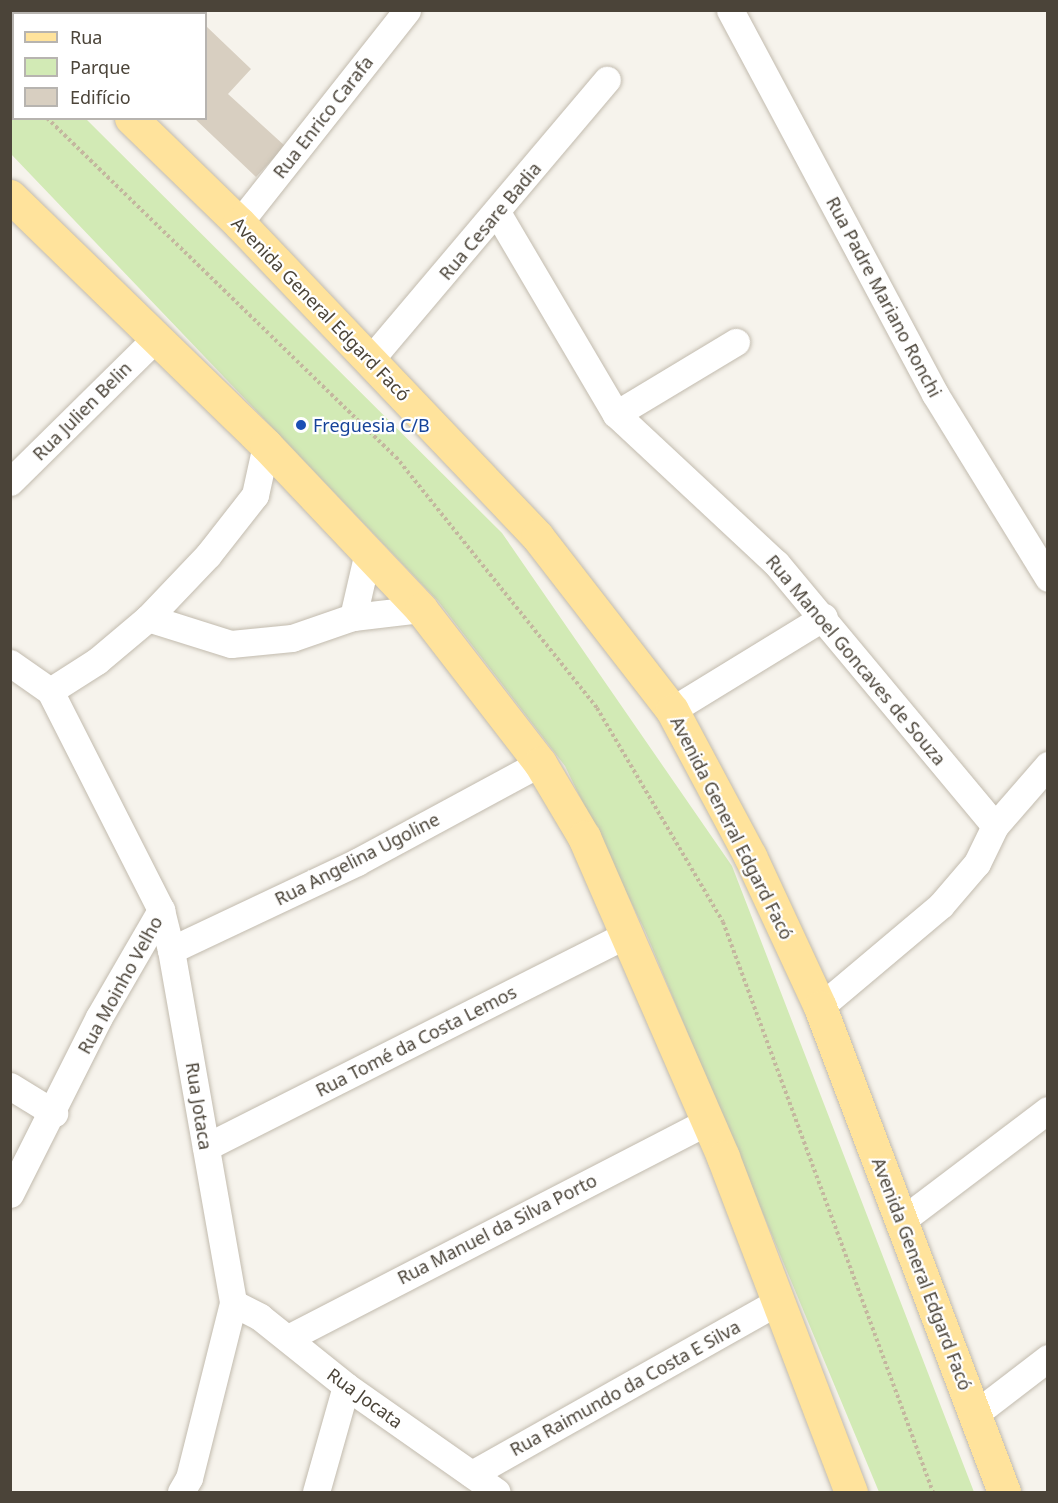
<!DOCTYPE html>
<html>
<head>
<meta charset="utf-8">
<style>
  body { margin:0 }
  #map { position:relative; width:1058px; height:1503px; overflow:hidden; background:#f6f3ec; font-family:"Noto Sans",sans-serif }
  div>[style] { position:absolute }
  [style*='--x'] { left:calc(var(--x)*1px); top:calc(var(--y)*1px); width:calc(var(--w)*1px); rotate:calc(var(--a)*1deg) }
  .green>* { inset:0; background:#d2eab5 }
  .building>* { inset:0; background:#d8cfc1 }
  .path>* { height:4px; margin-top:-2px; transform-origin:0; background:repeating-linear-gradient(90deg,#c4b79f 0 3px,transparent 0 6px) }
  .roads { filter:drop-shadow(0 0 2px #c2bbae) drop-shadow(0 0 2px #c2bbae) }
  .minor>* { height:27px; margin:-13.5px; padding:0 13.5px; transform-origin:13.5px; border-radius:13.5px; background:#fff }
  .major>* { height:33px; margin:-16.5px; padding:0 16.5px; transform-origin:16.5px; border-radius:16.5px; background:#ffe39c }
  .dots>* { width:16px; height:16px; translate:-50% -50%; box-sizing:border-box; border:3px solid #fff; border-radius:50% }
  span { translate:-50% -50%; white-space:nowrap; text-align:center; line-height:1.15; -webkit-text-stroke:4.5px #fff; paint-order:stroke }
  .street-label { font-size:18px; color:#4b4439 }
  .transit-label { font-size:18px; color:#164399 }
  .left { translate:0 -50%; text-align:left }
  .frame { position:absolute; inset:0; border:12px solid #4b4439; pointer-events:none }
  .legend { position:absolute; left:12px; top:12px; width:195px; height:108px; box-sizing:border-box; background:#fff; border:2px solid #b7b4b0; margin:0; padding:8px 10px; list-style:none; font-size:18px; color:#4b4439 }
  .legend li { display:flex; align-items:center; gap:12px; height:30px }
  .legend b { width:30px; border:2px solid #b7b4b0 }
</style>
</head>
<body>
<div id="map">
  <div class="green">
    <div style="clip-path:polygon(10px 44px,14px 118px,86px 119px,502px 533px,732px 866px,974px 1492px,879px 1492px,646px 933px,565px 766px,438px 601px,11px 154px)"></div>
  </div>
  <div class="building">
    <div style="clip-path:polygon(206px 26px,251px 69px,228px 94px,285px 146px,256px 177px,194px 118px,206px 118px)"></div>
  </div>
  <div class="path">
    <div style="--x:10;--y:83;--w:5;--a:37"></div>
    <div style="--x:47;--y:118;--w:487;--a:44.2"></div>
    <div style="--x:396;--y:457;--w:322;--a:51.3"></div>
    <div style="--x:597;--y:708;--w:248;--a:59.5"></div>
    <div style="--x:723;--y:922;--w:607;--a:69.78"></div>
  </div>
  <div class="roads">
    <div class="minor">
      <div style="--x:730;--y:10;--w:435;--a:61.9"></div>
      <div style="--x:935;--y:394;--w:216;--a:58.4"></div>
      <div style="--x:111;--y:14;--w:4;--a:-90"></div>
      <div style="--x:498;--y:214;--w:232;--a:59.5"></div>
      <div style="--x:616;--y:414;--w:219;--a:43"></div>
      <div style="--x:776;--y:563;--w:342;--a:50.2"></div>
      <div style="--x:239;--y:223;--w:271;--a:-51.7"></div>
      <div style="--x:370;--y:360;--w:367;--a:-49.8"></div>
      <div style="--x:616;--y:414;--w:140;--a:-31"></div>
      <div style="--x:10;--y:482;--w:202;--a:-44.6"></div>
      <div style="--x:353;--y:617;--w:67;--a:-77"></div>
      <div style="--x:148;--y:618;--w:87;--a:17.4"></div>
      <div style="--x:231;--y:644;--w:61;--a:-5.6"></div>
      <div style="--x:292;--y:638;--w:65;--a:-19"></div>
      <div style="--x:353;--y:617;--w:68;--a:-6.7"></div>
      <div style="--x:10;--y:663;--w:49;--a:35"></div>
      <div style="--x:50;--y:691;--w:246;--a:63.1"></div>
      <div style="--x:161;--y:910;--w:41;--a:76"></div>
      <div style="--x:171;--y:950;--w:358;--a:80"></div>
      <div style="--x:233;--y:1303;--w:180;--a:104.1"></div>
      <div style="--x:189;--y:1478;--w:16;--a:120"></div>
      <div style="--x:50;--y:691;--w:56;--a:-32.6"></div>
      <div style="--x:97;--y:661;--w:67;--a:-40.1"></div>
      <div style="--x:148;--y:618;--w:87;--a:-46.4"></div>
      <div style="--x:208;--y:555;--w:76;--a:-51.9"></div>
      <div style="--x:255;--y:495;--w:51;--a:-77.6"></div>
      <div style="--x:672;--y:710;--w:178;--a:-31.5"></div>
      <div style="--x:171;--y:950;--w:206;--a:-25.3"></div>
      <div style="--x:357;--y:862;--w:208;--a:-28.4"></div>
      <div style="--x:820;--y:1007;--w:158;--a:-40.1"></div>
      <div style="--x:941;--y:905;--w:55;--a:-49.4"></div>
      <div style="--x:977;--y:863;--w:41;--a:-64.1"></div>
      <div style="--x:995;--y:826;--w:81;--a:-49"></div>
      <div style="--x:10;--y:1086;--w:52;--a:31.5"></div>
      <div style="--x:206;--y:1147;--w:470;--a:-26.8"></div>
      <div style="--x:10;--y:1194;--w:198;--a:-63.3"></div>
      <div style="--x:99;--y:1017;--w:124;--a:-59.9"></div>
      <div style="--x:901;--y:1221;--w:184;--a:-37.1"></div>
      <div style="--x:233;--y:1303;--w:30;--a:27"></div>
      <div style="--x:260;--y:1317;--w:110;--a:38.7"></div>
      <div style="--x:346;--y:1386;--w:184;--a:35.1"></div>
      <div style="--x:288;--y:1338;--w:471;--a:-27.3"></div>
      <div style="--x:975;--y:1414;--w:92;--a:-37.5"></div>
      <div style="--x:472;--y:1474;--w:350;--a:-29.4"></div>
      <div style="--x:316;--y:1492;--w:110;--a:-74.2"></div>
    </div>
    <div class="major">
      <div style="--x:20;--y:10;--w:5;--a:53"></div>
      <div style="--x:131;--y:118;--w:151;--a:44.2"></div>
      <div style="--x:239;--y:223;--w:432;--a:46.4"></div>
      <div style="--x:537;--y:536;--w:220;--a:52.2"></div>
      <div style="--x:672;--y:710;--w:166;--a:61.9"></div>
      <div style="--x:750;--y:856;--w:166;--a:65.1"></div>
      <div style="--x:820;--y:1007;--w:519;--a:69.22"></div>
      <div style="--x:10;--y:196;--w:357;--a:44.2"></div>
      <div style="--x:266;--y:445;--w:226;--a:46.6"></div>
      <div style="--x:421;--y:609;--w:195;--a:52.3"></div>
      <div style="--x:540;--y:763;--w:86;--a:59.3"></div>
      <div style="--x:584;--y:837;--w:349;--a:66.5"></div>
      <div style="--x:723;--y:1157;--w:359;--a:69.1"></div>
    </div>
  </div>
  <div class="dots">
    <div style="left:301px;top:425px;background:#1a4fb4"></div>
  </div>
  <div class="street-label">
    <span style="left:323px;top:117px;rotate:-52deg">Rua Enrico Carafa</span>
    <span style="left:490px;top:221px;rotate:-50deg">Rua Cesare Badia</span>
    <span style="left:884px;top:297px;rotate:62deg">Rua Padre Mariano Ronchi</span>
    <span style="left:321px;top:309px;rotate:46deg">Avenida General Edgard Facó</span>
    <span style="left:82px;top:411px;rotate:-45deg">Rua Julien Belin</span>
    <span style="left:856px;top:660px;rotate:50deg">Rua Manoel Goncaves de Souza</span>
    <span style="left:732px;top:828px;rotate:63deg">Avenida General Edgard Facó</span>
    <span style="left:357px;top:859px;rotate:-27deg">Rua Angelina Ugoline</span>
    <span style="left:120px;top:985px;rotate:-61deg">Rua Moinho Velho</span>
    <span style="left:416px;top:1041px;rotate:-27deg">Rua Tomé da Costa Lemos</span>
    <span style="left:199px;top:1106px;rotate:81deg">Rua Jotaca</span>
    <span style="left:497px;top:1229px;rotate:-27deg">Rua Manuel da Silva Porto</span>
    <span style="left:922px;top:1274px;rotate:69deg">Avenida General Edgard Facó</span>
    <span style="left:625px;top:1388px;rotate:-29deg">Rua Raimundo da Costa E Silva</span>
    <span style="left:365px;top:1398px;rotate:36deg">Rua Jocata</span>
  </div>
  <div class="transit-label">
    <span class="left" style="left:313px;top:425px">Freguesia C/B</span>
  </div>
  <div class="frame"></div>
  <ul class="legend">
  <li><b style="height:8px;background:#ffe39c"></b>Rua</li>
  <li><b style="height:16px;background:#d2eab5"></b>Parque</li>
  <li><b style="height:16px;background:#d8cfc1"></b>Edifício</li>
  </ul>
</div>
</body>
</html>
